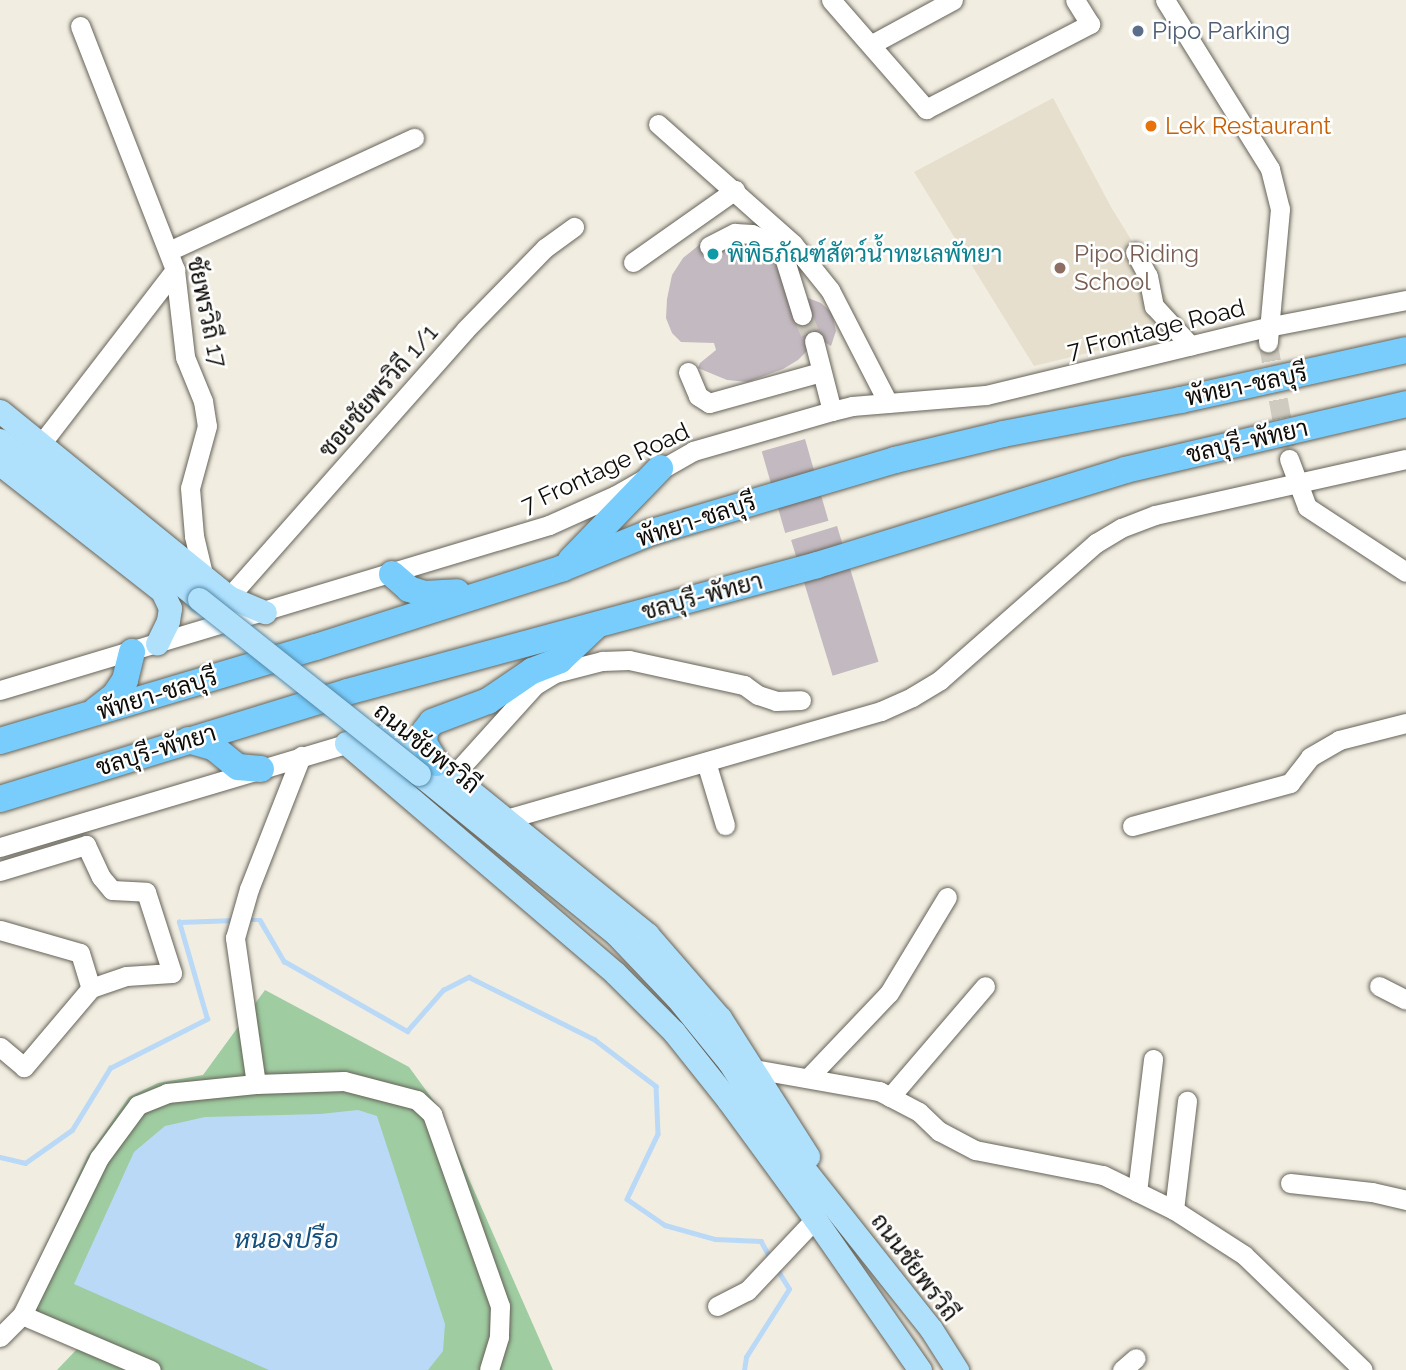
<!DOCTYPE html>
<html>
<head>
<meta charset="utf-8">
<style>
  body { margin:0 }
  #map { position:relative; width:1406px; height:1370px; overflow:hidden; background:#f1ede1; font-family:Raleway,Sarabun,sans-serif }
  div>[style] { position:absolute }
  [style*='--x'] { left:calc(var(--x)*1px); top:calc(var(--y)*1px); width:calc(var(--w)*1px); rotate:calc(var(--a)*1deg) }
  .built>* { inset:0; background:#e6dfcd }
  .green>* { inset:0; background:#9fcca1 }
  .water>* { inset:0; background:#bad9f7 }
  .stream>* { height:4.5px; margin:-2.25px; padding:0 2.25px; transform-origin:2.25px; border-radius:2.25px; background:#bad9f7 }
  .building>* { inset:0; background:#c3b9c0; transform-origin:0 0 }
  .minor-tunnel>* { height:19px; margin-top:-9.5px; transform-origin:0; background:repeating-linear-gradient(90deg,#cfcbc0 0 19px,transparent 0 29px) }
  .roads { filter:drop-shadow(0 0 2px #666359) drop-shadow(0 0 2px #666359) }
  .minor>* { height:19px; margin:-9.5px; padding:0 9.5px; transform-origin:9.5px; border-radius:9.5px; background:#fff }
  .major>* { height:23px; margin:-11.5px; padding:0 11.5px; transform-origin:11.5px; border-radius:11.5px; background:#afe1fd }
  .highway>* { height:26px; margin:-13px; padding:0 13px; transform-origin:13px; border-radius:13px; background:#79cdfc }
  .bridges { filter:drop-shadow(0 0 2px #5389a7) drop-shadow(0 0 2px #5389a7) }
  .major-bridge>* { height:23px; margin:-11.5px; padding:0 11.5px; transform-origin:11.5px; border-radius:11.5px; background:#afe1fd }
  .dots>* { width:19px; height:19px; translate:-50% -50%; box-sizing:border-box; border:4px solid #fff; border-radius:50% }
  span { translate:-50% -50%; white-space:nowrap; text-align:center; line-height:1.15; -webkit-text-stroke:5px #fff; paint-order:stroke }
  .service-label { font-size:24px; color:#4e5e75 }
  .left { translate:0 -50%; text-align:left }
  .food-label { font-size:24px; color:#c56008 }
  .culture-label { font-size:24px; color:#0d838f }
  .education-label { font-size:24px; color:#785e54 }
  .street-label { font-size:24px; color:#0d0c08 }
  .water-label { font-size:26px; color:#154f7c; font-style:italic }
</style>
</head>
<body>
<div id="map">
  <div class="built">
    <div style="clip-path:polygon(1053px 98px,1111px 207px,1186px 329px,1034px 366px,914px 172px)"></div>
  </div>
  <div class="green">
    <div style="clip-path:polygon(265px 990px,409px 1067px,436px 1104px,553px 1370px,57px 1370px,77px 1349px,14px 1313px,87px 1157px,129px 1097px,158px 1083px,203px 1075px)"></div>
  </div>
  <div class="water">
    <div style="clip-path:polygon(358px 1110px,377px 1116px,445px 1324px,443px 1351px,428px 1370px,269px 1370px,74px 1284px,134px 1152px,165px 1126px,205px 1117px,320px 1114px)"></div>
  </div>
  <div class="stream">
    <div style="--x:247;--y:920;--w:13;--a:0"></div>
    <div style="--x:260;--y:920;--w:48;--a:59.7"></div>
    <div style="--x:284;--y:961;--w:142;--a:29.6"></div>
    <div style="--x:407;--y:1031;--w:55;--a:-48.7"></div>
    <div style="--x:443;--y:990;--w:29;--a:-27"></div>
    <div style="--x:469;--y:977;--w:140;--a:26.4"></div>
    <div style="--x:594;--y:1039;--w:78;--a:37.2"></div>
    <div style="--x:656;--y:1086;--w:48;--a:87.6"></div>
    <div style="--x:658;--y:1134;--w:72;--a:115.5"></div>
    <div style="--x:627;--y:1199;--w:46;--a:34.4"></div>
    <div style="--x:665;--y:1225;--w:52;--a:15.6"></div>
    <div style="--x:715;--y:1239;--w:46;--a:2.5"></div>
    <div style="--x:761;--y:1241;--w:18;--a:61"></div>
    <div style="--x:0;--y:1157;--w:26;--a:13"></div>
    <div style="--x:25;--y:1163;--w:57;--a:-35.1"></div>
    <div style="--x:72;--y:1130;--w:73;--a:-58.5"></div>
    <div style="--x:110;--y:1068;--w:109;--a:-26.8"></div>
    <div style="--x:207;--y:1019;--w:101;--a:-106.1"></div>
    <div style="--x:179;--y:922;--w:56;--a:-2"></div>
    <div style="--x:744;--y:1370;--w:13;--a:-81"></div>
    <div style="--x:746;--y:1357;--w:80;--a:-57.7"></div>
    <div style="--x:789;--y:1289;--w:25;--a:-122"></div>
  </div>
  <div class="building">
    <div style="clip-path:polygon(704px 241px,751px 242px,769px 253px,809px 314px,808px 298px,821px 303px,832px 313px,836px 331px,831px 346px,819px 339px,798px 360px,783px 369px,748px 382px,727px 380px,698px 368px,700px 363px,716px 350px,714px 343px,681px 342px,672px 333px,666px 318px,667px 299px,672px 275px,683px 258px)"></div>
    <div style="left:805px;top:439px;width:85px;height:45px;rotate:74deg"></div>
    <div style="left:837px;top:526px;width:142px;height:48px;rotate:73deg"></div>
  </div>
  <div class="minor-tunnel">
    <div style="--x:802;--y:315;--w:29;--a:65"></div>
    <div style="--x:1268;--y:342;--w:119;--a:79.8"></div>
  </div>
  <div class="roads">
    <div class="minor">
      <div style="--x:831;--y:0;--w:145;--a:48.9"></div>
      <div style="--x:926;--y:109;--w:185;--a:-27.4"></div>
      <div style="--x:1090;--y:24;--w:28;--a:-122"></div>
      <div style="--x:1165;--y:0;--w:199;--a:58.1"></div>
      <div style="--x:1270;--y:169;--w:41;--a:76"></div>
      <div style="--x:1280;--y:209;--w:134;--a:95.2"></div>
      <div style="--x:80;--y:26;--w:262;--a:68.7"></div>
      <div style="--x:175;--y:270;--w:88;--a:83.4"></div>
      <div style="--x:185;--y:357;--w:48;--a:67.8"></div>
      <div style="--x:203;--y:401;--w:25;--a:81"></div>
      <div style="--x:207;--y:426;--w:64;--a:105.3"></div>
      <div style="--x:190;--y:488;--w:48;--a:85.2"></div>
      <div style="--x:194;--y:536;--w:43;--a:76.6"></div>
      <div style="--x:872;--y:44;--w:92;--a:-28.5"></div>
      <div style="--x:658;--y:124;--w:181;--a:41.6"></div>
      <div style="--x:793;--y:244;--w:59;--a:51.2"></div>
      <div style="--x:830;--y:290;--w:127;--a:62.8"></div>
      <div style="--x:709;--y:246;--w:29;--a:-27"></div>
      <div style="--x:735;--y:233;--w:17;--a:3"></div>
      <div style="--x:752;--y:234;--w:14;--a:25"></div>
      <div style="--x:765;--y:240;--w:23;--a:38"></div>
      <div style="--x:783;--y:254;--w:64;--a:72.7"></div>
      <div style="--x:169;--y:251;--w:270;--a:-24.8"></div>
      <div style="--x:1135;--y:252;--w:27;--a:62"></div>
      <div style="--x:1148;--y:276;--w:31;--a:79"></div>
      <div style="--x:1154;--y:306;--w:54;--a:47.2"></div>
      <div style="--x:633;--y:262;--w:125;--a:-35.2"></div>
      <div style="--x:814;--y:341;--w:72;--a:75.6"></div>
      <div style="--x:688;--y:372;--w:26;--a:67"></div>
      <div style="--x:698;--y:396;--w:13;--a:32"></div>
      <div style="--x:709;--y:403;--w:116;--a:-15.5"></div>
      <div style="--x:41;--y:444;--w:220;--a:-52.4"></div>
      <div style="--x:1289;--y:459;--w:51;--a:69.4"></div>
      <div style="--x:1307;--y:507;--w:118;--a:33.3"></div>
      <div style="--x:229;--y:597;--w:356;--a:-48.5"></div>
      <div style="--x:465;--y:330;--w:115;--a:-45.7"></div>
      <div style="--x:545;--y:248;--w:36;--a:-36"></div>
      <div style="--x:0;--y:690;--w:573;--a:-16.73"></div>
      <div style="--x:549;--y:525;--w:73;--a:-24.1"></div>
      <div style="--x:616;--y:495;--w:89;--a:-29.7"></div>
      <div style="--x:693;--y:451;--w:145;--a:-16.1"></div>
      <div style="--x:832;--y:411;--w:21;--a:-14"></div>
      <div style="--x:852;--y:406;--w:134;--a:-4.7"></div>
      <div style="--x:986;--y:395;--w:289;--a:-13.6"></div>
      <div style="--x:1267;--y:327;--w:142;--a:-11"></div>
      <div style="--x:706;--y:762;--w:66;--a:73.2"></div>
      <div style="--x:452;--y:777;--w:124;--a:-47.9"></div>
      <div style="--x:535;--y:685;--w:23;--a:-31"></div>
      <div style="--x:555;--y:673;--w:49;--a:-14.3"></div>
      <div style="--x:602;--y:661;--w:27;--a:-2"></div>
      <div style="--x:629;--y:660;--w:118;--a:12.3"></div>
      <div style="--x:744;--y:685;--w:17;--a:36"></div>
      <div style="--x:758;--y:695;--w:19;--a:18"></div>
      <div style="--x:776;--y:701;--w:25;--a:-2"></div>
      <div style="--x:503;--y:820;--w:393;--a:-16.1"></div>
      <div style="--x:881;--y:711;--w:34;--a:-24"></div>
      <div style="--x:912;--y:697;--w:33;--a:-31"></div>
      <div style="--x:940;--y:680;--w:208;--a:-41.3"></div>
      <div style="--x:1096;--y:543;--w:29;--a:-31"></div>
      <div style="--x:1121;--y:528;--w:36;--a:-21"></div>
      <div style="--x:1155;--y:515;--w:257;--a:-12.6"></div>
      <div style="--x:1132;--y:826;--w:164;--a:-15.2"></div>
      <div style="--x:1290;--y:783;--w:33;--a:-52"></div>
      <div style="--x:1310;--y:757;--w:34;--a:-30"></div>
      <div style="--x:1339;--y:740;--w:69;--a:-14.2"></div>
      <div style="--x:0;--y:847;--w:376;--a:-16.6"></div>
      <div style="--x:0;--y:871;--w:90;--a:-16.8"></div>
      <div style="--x:86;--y:845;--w:35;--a:65"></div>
      <div style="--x:101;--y:877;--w:17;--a:50"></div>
      <div style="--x:112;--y:890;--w:34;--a:3"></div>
      <div style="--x:146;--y:892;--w:85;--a:72.2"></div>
      <div style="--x:172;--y:973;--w:46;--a:176.3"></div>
      <div style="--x:126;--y:976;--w:37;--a:161"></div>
      <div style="--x:91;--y:988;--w:104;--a:130.3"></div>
      <div style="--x:24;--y:1067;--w:31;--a:-140"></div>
      <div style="--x:0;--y:930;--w:83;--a:16"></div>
      <div style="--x:80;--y:953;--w:37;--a:73"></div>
      <div style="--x:1379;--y:986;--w:30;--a:27"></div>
      <div style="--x:754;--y:1069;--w:127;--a:10"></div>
      <div style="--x:879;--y:1091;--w:45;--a:27.7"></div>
      <div style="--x:919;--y:1112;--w:28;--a:44"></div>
      <div style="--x:939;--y:1131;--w:41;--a:27.8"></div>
      <div style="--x:975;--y:1150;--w:130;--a:11.1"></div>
      <div style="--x:1103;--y:1175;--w:79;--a:26.2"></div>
      <div style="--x:1174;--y:1210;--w:83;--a:32.7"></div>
      <div style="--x:1244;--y:1255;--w:165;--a:44"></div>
      <div style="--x:808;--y:1078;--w:117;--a:-46.4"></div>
      <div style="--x:889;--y:993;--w:112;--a:-58.9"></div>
      <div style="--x:256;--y:1084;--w:148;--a:-98.2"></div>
      <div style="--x:235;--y:938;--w:51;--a:-74.1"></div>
      <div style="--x:249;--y:889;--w:143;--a:-68.6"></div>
      <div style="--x:890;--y:1097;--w:146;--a:-49.4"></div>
      <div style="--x:1290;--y:1183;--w:82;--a:6.3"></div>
      <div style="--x:1372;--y:1192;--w:35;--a:13"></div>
      <div style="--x:1137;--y:1192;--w:134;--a:-83.1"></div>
      <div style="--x:1174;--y:1210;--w:110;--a:-83.2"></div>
      <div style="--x:717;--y:1306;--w:34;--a:-27"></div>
      <div style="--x:747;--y:1291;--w:99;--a:-46.6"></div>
      <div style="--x:22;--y:1315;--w:140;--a:23.1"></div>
      <div style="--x:0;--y:1337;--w:31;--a:-45"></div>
      <div style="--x:22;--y:1315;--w:175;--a:-63.9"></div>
      <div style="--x:99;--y:1158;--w:66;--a:-53.7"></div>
      <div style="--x:138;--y:1105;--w:31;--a:-22"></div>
      <div style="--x:167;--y:1093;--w:89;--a:-5.8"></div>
      <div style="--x:256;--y:1084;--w:88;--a:-2"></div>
      <div style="--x:344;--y:1081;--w:75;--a:14.6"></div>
      <div style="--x:417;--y:1100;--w:21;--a:43"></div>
      <div style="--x:432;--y:1114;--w:204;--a:70.5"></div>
      <div style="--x:500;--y:1306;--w:31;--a:92"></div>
      <div style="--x:499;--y:1337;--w:34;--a:107"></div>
      <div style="--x:1122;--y:1370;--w:18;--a:-41"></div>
    </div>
    <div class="major">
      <div style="--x:0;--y:411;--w:295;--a:39.1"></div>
      <div style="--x:229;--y:597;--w:39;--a:23"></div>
      <div style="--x:0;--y:440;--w:255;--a:38.6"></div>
      <div style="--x:0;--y:464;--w:206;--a:38.1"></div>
      <div style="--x:162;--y:591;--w:19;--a:65"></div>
      <div style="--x:170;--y:608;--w:13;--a:99"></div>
      <div style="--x:168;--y:621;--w:25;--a:116"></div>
      <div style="--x:385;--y:735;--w:22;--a:18"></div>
      <div style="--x:406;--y:742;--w:37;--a:35"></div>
      <div style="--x:436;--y:763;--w:272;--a:39"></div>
      <div style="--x:647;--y:934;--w:111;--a:49"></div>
      <div style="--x:720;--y:1018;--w:164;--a:57.5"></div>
      <div style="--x:346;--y:743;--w:354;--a:40.5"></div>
      <div style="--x:615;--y:973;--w:83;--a:45"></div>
      <div style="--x:674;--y:1032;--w:87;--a:51.5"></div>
      <div style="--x:728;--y:1100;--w:147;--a:53.8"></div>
      <div style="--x:419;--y:774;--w:254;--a:39.1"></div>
      <div style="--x:616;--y:934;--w:88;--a:46.4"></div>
      <div style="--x:677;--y:998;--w:82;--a:50.9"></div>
      <div style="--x:729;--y:1062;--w:76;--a:57.4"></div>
      <div style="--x:770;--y:1126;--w:259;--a:51.6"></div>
      <div style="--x:931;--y:1329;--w:49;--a:57.6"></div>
      <div style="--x:809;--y:1205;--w:15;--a:67"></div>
      <div style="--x:815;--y:1219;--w:184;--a:55.2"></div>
    </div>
    <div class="highway">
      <div style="--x:571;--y:560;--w:128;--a:-45.9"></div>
      <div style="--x:392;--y:574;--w:23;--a:41"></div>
      <div style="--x:409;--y:589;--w:16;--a:18"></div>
      <div style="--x:424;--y:594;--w:33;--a:-3"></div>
      <div style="--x:96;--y:710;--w:24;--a:-38"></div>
      <div style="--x:115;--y:695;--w:18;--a:-56"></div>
      <div style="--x:125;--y:680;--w:29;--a:-76"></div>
      <div style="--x:188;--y:740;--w:26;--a:16"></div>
      <div style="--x:213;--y:747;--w:32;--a:39"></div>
      <div style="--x:238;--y:767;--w:23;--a:5"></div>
      <div style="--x:0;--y:741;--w:330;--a:-16.6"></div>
      <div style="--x:316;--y:647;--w:259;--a:-17.7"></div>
      <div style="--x:563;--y:568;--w:93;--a:-22.1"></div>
      <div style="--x:649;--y:533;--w:257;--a:-16.5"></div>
      <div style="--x:895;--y:460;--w:111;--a:-13.5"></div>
      <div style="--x:1003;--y:434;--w:181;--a:-10.8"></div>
      <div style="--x:1181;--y:400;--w:230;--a:-12.5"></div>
      <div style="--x:436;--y:763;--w:23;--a:-121"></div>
      <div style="--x:424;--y:743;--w:12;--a:-85"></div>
      <div style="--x:425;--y:731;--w:11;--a:-52"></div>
      <div style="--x:432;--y:722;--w:60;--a:-20.6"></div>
      <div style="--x:488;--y:701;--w:53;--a:-34.3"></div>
      <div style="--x:532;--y:671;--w:30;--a:-21"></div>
      <div style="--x:560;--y:660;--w:50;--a:-43.4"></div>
      <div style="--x:0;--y:799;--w:363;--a:-17.1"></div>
      <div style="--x:347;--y:692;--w:487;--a:-15.1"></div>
      <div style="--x:817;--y:565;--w:322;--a:-17.1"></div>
      <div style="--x:1125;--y:470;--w:289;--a:-13.2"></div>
    </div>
  </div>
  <div class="bridges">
    <div class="major-bridge">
      <div style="--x:199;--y:599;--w:281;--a:38.5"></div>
    </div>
  </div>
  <div class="dots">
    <div style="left:1138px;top:31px;background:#5c6f8a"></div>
    <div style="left:1151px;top:126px;background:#e8710a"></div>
    <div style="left:713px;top:254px;background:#0f9aa8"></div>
    <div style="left:1060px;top:268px;background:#8d6e63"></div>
  </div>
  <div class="service-label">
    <span class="left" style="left:1152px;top:31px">Pipo Parking</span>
  </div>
  <div class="food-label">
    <span class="left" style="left:1165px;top:126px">Lek Restaurant</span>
  </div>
  <div class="culture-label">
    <span class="left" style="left:727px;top:254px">พิพิธภัณฑ์สัตว์น้ำทะเลพัทยา</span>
  </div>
  <div class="education-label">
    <span class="left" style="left:1074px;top:268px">Pipo Riding<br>School</span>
  </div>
  <div class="street-label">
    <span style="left:207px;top:312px;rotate:78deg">ชัยพรวิถี 17</span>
    <span style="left:1156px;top:329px;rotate:-14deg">7 Frontage Road</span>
    <span style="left:1246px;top:385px;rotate:-12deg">พัทยา-ชลบุรี</span>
    <span style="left:378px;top:391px;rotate:-49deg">ซอยชัยพรวิถี 1/1</span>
    <span style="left:1247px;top:441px;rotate:-13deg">ชลบุรี-พัทยา</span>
    <span style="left:605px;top:468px;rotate:-25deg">7 Frontage Road</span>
    <span style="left:696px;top:520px;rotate:-18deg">พัทยา-ชลบุรี</span>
    <span style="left:702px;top:596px;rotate:-15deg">ชลบุรี-พัทยา</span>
    <span style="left:157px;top:694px;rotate:-17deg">พัทยา-ชลบุรี</span>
    <span style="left:427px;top:748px;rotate:39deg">ถนนชัยพรวิถี</span>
    <span style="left:156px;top:750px;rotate:-17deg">ชลบุรี-พัทยา</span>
    <span style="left:915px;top:1267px;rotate:53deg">ถนนชัยพรวิถี</span>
  </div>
  <div class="water-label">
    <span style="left:286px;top:1240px">หนองปรือ</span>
  </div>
</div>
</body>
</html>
